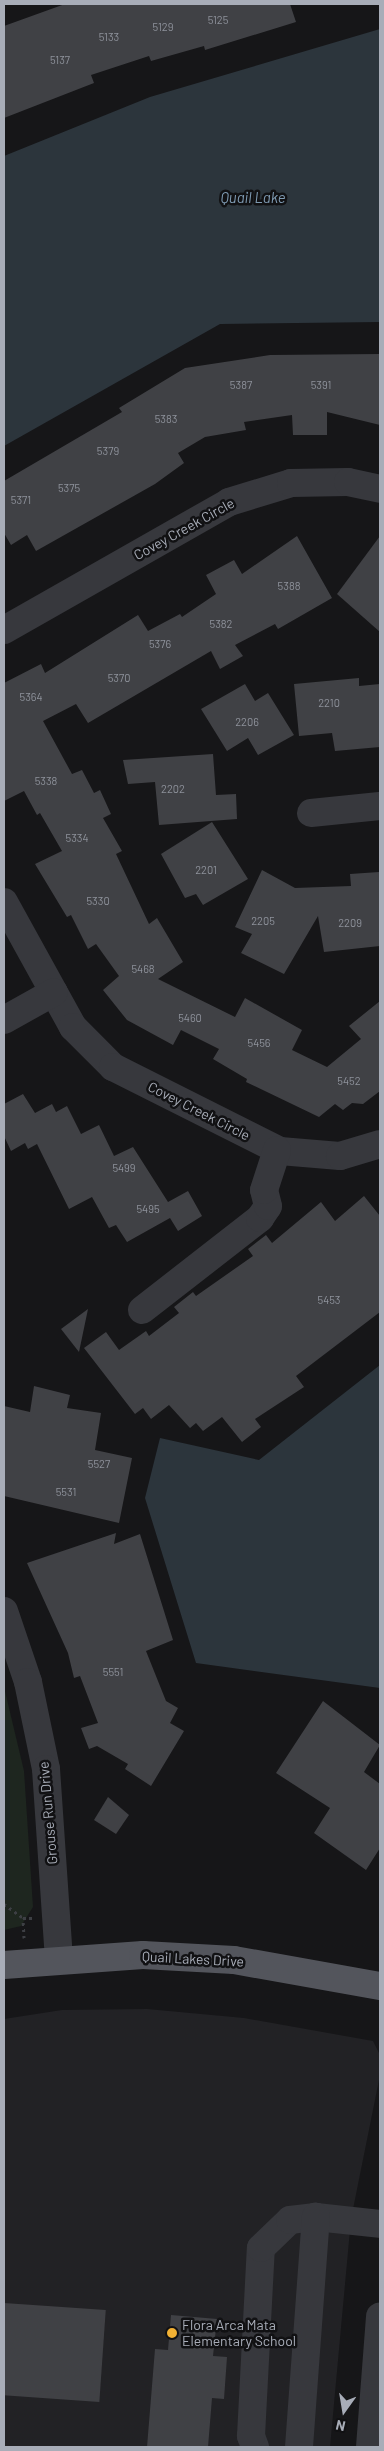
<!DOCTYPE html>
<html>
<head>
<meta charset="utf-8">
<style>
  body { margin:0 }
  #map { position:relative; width:384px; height:2451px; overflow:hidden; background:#161618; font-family:Barlow,sans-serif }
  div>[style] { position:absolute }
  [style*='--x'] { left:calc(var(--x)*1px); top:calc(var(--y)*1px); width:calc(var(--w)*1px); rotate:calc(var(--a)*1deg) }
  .built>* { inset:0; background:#222225 }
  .green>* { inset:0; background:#1e261f }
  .water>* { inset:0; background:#2c353c }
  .building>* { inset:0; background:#404145; transform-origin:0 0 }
  .path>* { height:3px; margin-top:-1.5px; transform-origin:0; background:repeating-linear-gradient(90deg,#3d3f44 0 2.5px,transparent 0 6.5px) }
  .minor>* { height:28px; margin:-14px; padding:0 14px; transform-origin:14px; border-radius:14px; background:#37383d }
  .major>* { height:28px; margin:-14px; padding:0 14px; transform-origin:14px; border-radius:14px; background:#53555c }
  .dots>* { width:14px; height:14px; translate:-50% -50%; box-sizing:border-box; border:2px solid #111113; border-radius:50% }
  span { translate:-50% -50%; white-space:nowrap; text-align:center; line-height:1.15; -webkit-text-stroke:5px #111113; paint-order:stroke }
  .number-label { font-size:11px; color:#8e929b }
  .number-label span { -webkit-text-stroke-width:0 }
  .street-label { font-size:14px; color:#a8adb8 }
  .poi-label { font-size:14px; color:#a8adb8 }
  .left { translate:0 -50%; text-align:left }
  .water-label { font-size:15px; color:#7f9bb3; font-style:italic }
  .frame { position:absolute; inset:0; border:5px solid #a8adb8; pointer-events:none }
  .north { position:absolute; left:319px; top:2386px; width:50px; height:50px; -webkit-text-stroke:4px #111113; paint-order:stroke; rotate:193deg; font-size:14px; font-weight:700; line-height:20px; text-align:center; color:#a8adb8 }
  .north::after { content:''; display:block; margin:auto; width:18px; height:22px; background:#a8adb8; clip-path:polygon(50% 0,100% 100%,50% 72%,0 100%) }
</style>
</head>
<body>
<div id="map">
  <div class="built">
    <div style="clip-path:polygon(147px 2009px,244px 2018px,373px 2041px,380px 2055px,380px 2075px,351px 2219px,330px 2447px,4px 2447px,4px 2019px,62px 2010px)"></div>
  </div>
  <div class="green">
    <div style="clip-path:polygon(4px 1687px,24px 1771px,33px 1907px,21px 1926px,4px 1930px)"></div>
  </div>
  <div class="water">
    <div style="clip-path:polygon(380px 29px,380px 322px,220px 324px,4px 446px,4px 156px,150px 97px)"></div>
    <div style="clip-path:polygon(380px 1365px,380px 1688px,196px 1663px,145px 1498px,160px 1438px,259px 1460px)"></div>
  </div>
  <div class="building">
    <div style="clip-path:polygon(65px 4px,290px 4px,296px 22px,205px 50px,204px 46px,151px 61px,149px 56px,91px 75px,94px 83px,4px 118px,4px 26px)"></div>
    <div style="clip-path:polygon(380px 354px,380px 425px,327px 412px,327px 435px,293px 435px,292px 415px,244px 422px,246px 430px,205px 437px,178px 453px,184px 463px,155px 484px,36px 551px,27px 535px,11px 545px,4px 533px,4px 481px,122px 412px,119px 408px,185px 368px,270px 355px)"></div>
    <div style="clip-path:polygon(297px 536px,332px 598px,278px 629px,275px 624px,235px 645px,243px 656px,220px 669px,211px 651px,88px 723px,76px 704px,43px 721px,72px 774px,82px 770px,94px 793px,100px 790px,111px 814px,103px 818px,122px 851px,116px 854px,149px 924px,157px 918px,183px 962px,158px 979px,235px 1017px,245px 998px,302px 1030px,292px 1050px,327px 1067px,361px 1039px,349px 1026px,380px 1001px,380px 1091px,363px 1104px,352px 1103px,343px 1110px,335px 1104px,319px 1117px,246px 1082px,247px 1079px,213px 1059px,219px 1049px,181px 1030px,173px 1045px,127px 1020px,103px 990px,119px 976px,96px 944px,88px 949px,71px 915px,67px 917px,35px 864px,62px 851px,40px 813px,37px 815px,24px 791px,4px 801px,4px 683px,41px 664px,45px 673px,138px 615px,148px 631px,180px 614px,182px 617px,216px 594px,206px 575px,234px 560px,242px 574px)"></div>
    <div style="clip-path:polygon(380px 536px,380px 632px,337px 594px)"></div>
    <div style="clip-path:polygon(359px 678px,359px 686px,380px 684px,380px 747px,335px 751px,332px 733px,299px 736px,294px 684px)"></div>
    <div style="clip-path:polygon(245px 684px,255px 701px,268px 693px,294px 735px,258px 755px,248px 738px,227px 751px,201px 709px)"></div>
    <div style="clip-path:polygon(213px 754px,216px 795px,236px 794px,237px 819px,159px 825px,155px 782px,128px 784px,123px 760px)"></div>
    <div style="clip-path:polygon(212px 822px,248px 879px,203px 905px,196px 894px,185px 898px,161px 854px)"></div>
    <div style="clip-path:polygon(262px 870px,295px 888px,351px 886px,350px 874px,379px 872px,380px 946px,324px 952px,318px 916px,284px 974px,241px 953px,252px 934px,235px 927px)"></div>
    <div style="clip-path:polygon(23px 1094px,35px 1113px,52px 1104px,56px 1112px,67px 1106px,81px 1134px,99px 1125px,114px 1156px,133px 1147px,168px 1202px,188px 1191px,202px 1216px,178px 1231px,170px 1218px,127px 1242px,116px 1225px,109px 1228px,92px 1197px,69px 1209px,37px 1144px,28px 1149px,25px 1143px,11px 1151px,4px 1136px,4px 1104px)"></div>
    <div style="clip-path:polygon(364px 1196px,380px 1216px,380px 1312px,296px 1376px,304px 1387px,255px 1419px,261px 1427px,242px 1442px,222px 1417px,203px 1431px,196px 1423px,190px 1428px,169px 1405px,151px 1419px,143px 1408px,135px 1414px,84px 1348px,106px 1332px,119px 1350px,146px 1331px,149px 1336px,179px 1313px,174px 1307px,193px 1292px,196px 1296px,253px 1256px,248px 1249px,266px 1235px,272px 1243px,321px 1202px,335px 1221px)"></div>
    <div style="clip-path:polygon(88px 1309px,79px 1352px,61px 1329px)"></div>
    <div style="clip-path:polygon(34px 1386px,70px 1395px,67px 1408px,101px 1413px,95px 1450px,132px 1458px,119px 1523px,4px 1496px,4px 1406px,30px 1412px)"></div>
    <div style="clip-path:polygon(116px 1533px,114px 1544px,140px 1534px,173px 1640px,146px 1651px,166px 1701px,178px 1708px,170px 1723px,184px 1731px,151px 1786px,125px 1769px,128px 1764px,97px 1746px,89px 1749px,81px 1728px,98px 1723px,80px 1676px,74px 1678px,68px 1653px,27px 1563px)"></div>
    <div style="clip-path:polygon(323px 1701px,380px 1745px,364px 1772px,380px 1784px,380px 1848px,366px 1870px,314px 1833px,330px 1808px,276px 1773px)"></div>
    <div style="clip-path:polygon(108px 1797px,129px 1815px,116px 1834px,94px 1820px)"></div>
    <div style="left:4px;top:2303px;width:102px;height:92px;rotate:4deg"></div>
    <div style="clip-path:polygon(171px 2315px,217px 2319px,213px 2356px,227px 2357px,224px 2399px,212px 2398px,208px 2447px,147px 2447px,155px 2349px,168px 2350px)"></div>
  </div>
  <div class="path">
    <div style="--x:4;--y:1904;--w:24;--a:36"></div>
    <div style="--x:24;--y:1938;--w:20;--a:-93"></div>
    <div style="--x:23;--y:1918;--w:9;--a:0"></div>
  </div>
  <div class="minor">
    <div style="--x:4;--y:630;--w:259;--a:-29.6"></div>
    <div style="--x:229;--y:502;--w:65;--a:-17"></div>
    <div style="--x:291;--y:483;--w:57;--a:-1"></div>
    <div style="--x:348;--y:482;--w:33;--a:12"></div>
    <div style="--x:311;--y:813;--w:69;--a:-5.8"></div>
    <div style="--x:4;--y:902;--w:143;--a:61.1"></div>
    <div style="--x:73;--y:1027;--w:57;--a:45"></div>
    <div style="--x:113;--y:1067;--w:187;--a:26.7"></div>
    <div style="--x:280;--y:1151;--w:60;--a:4.8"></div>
    <div style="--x:340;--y:1156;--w:42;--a:-16.7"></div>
    <div style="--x:4;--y:1020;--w:57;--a:-29.2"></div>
    <div style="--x:142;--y:1310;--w:150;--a:-37.9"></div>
    <div style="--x:260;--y:1218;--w:14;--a:-56"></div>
    <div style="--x:268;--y:1206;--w:16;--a:-104"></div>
    <div style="--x:264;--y:1190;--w:42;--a:-72"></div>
    <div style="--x:4;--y:1611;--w:75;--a:71.3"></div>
    <div style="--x:28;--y:1682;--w:89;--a:78.3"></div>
    <div style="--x:46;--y:1769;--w:191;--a:86.1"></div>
    <div style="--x:255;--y:2447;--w:12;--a:-110"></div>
    <div style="--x:251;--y:2436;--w:188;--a:-87"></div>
    <div style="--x:261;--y:2248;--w:40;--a:-44"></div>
    <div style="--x:290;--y:2220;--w:26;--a:-7"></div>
    <div style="--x:316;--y:2217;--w:64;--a:6.2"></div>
    <div style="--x:299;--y:2447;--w:231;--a:-85.8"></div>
    <div style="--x:370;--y:2447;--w:131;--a:-85.6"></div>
  </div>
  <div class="major">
    <div style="--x:4;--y:1965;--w:139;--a:-4.1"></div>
    <div style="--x:143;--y:1955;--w:91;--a:3.1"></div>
    <div style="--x:234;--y:1960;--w:148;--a:10.1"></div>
  </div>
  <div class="dots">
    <div style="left:172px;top:2333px;background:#f2b134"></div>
  </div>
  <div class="number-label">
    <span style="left:218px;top:20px">5125</span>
    <span style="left:163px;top:27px">5129</span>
    <span style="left:109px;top:37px">5133</span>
    <span style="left:60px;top:60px">5137</span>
    <span style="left:241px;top:385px">5387</span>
    <span style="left:321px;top:385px">5391</span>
    <span style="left:166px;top:419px">5383</span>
    <span style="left:108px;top:451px">5379</span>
    <span style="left:69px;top:488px">5375</span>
    <span style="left:21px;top:500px">5371</span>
    <span style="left:289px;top:586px">5388</span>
    <span style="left:221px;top:624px">5382</span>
    <span style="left:160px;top:644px">5376</span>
    <span style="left:119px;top:678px">5370</span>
    <span style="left:31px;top:697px">5364</span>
    <span style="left:329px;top:703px">2210</span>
    <span style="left:247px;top:722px">2206</span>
    <span style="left:46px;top:781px">5338</span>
    <span style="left:173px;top:789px">2202</span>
    <span style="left:77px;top:838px">5334</span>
    <span style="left:206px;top:870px">2201</span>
    <span style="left:98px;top:901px">5330</span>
    <span style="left:263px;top:921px">2205</span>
    <span style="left:350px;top:923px">2209</span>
    <span style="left:143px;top:969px">5468</span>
    <span style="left:190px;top:1018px">5460</span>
    <span style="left:259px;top:1043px">5456</span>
    <span style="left:349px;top:1081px">5452</span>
    <span style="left:124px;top:1168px">5499</span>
    <span style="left:148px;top:1209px">5495</span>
    <span style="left:329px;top:1300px">5453</span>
    <span style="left:99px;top:1464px">5527</span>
    <span style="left:66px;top:1492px">5531</span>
    <span style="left:113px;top:1672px">5551</span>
  </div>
  <div class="street-label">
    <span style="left:184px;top:529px;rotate:-29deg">Covey Creek Circle</span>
    <span style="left:199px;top:1111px;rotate:27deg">Covey Creek Circle</span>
    <span style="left:48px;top:1813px;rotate:-95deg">Grouse Run Drive</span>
    <span style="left:193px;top:1959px;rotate:3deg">Quail Lakes Drive</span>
  </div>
  <div class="poi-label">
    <span class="left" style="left:182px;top:2333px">Flora Arca Mata<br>Elementary School</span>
  </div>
  <div class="water-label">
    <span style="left:253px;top:198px">Quail Lake</span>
  </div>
  <div class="frame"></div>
  <div class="north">N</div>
</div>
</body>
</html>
